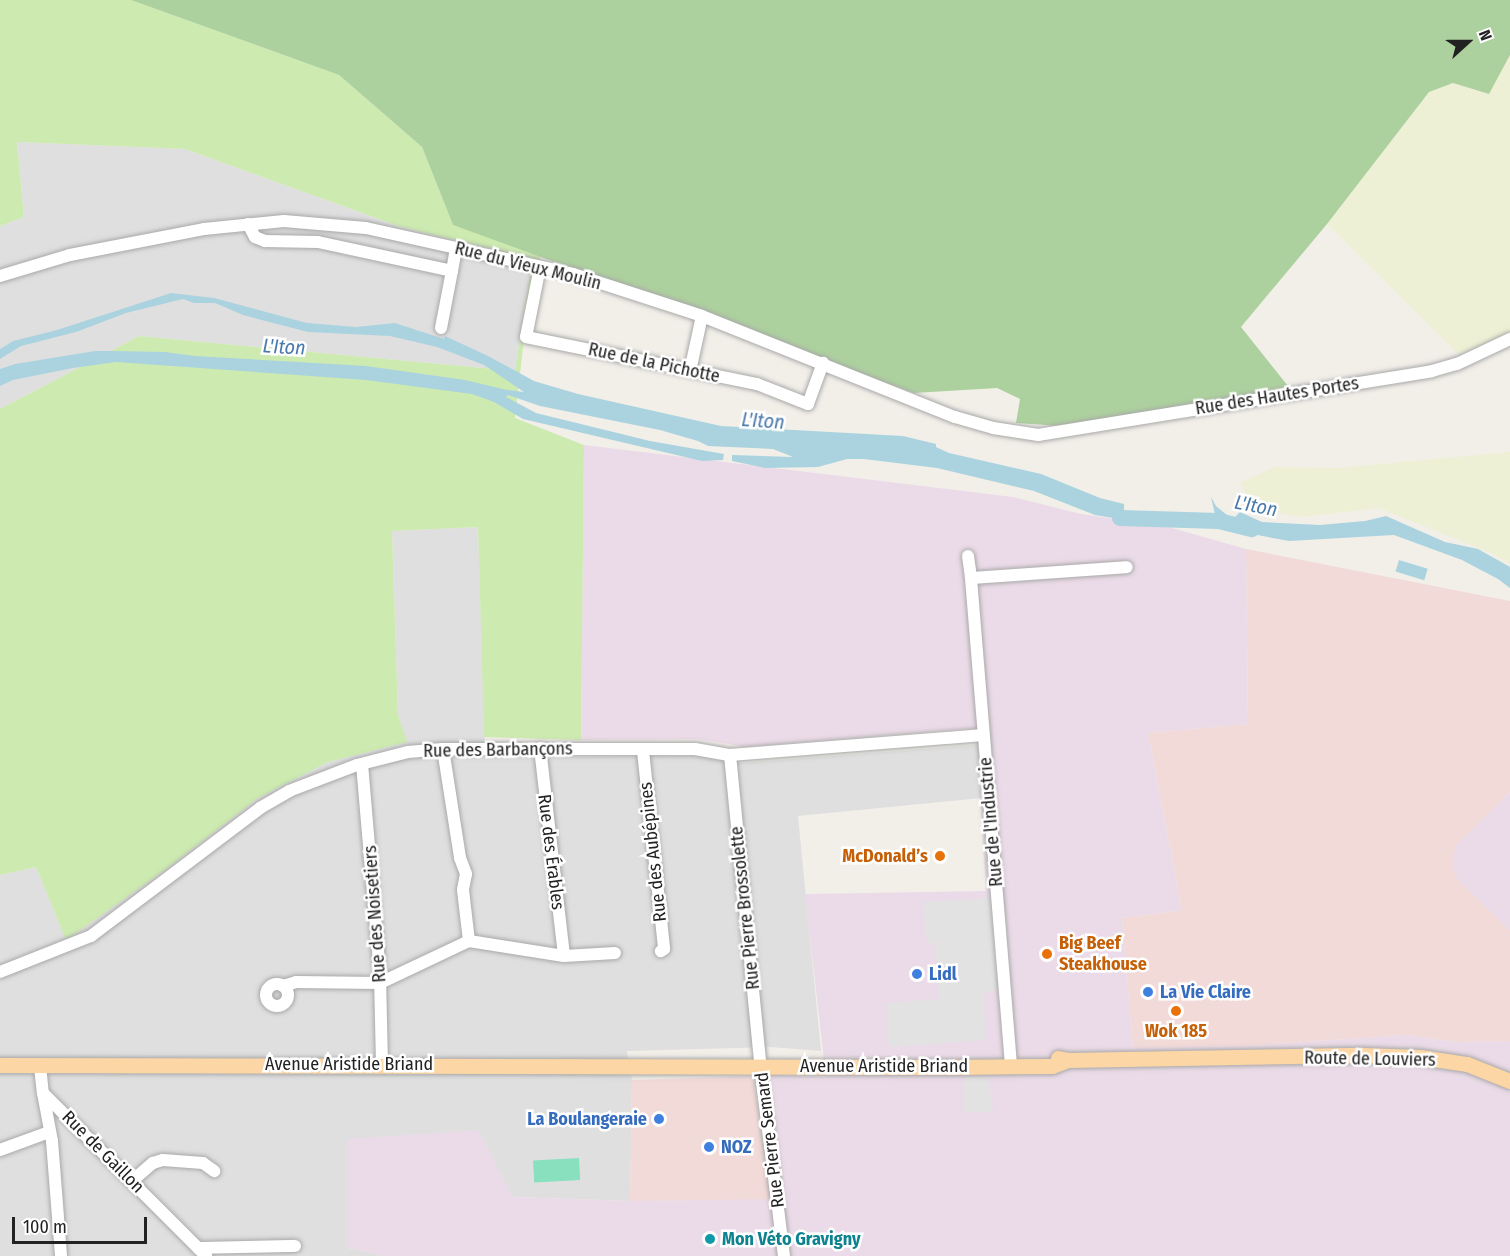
<!DOCTYPE html>
<html>
<head>
<meta charset="utf-8">
<style>
  body { margin:0 }
  #map { position:relative; width:1510px; height:1256px; overflow:hidden; background:#f2efe9; font-family:"Fira Sans Condensed",sans-serif }
  div>[style] { position:absolute }
  [style*='--x'] { left:calc(var(--x)*1px); top:calc(var(--y)*1px); width:calc(var(--w)*1px); rotate:calc(var(--a)*1deg) }
  .residential>* { inset:0; background:#e0dfdf }
  .commercial>* { inset:0; background:#f2dad9 }
  .industrial>* { inset:0; background:#ebdbe8 }
  .farmland>* { inset:0; background:#eef0d5 }
  .grass>* { inset:0; background:#cdebb0 }
  .forest>* { inset:0; background:#add19e }
  .pitch>* { inset:0; background:#88e0be; transform-origin:0 0 }
  .parking>* { inset:0; background:#e2e2e2 }
  .water>* { inset:0; background:#aad3df; transform-origin:0 0 }
  .river>* { height:16px; margin:-8px; padding:0 8px; transform-origin:8px; border-radius:8px; background:#aad3df }
  .roads { filter:drop-shadow(0 0 2px #a9a9a9) drop-shadow(0 0 2px #a9a9a9) }
  .minor>* { height:12px; margin:-6px; padding:0 6px; transform-origin:6px; border-radius:6px; background:#fff }
  .minor>.ring { margin:-6px; padding:0; box-sizing:content-box; background:none; border:12px solid #fff; border-radius:50% }
  .major>* { height:15px; margin:-7.5px; padding:0 7.5px; transform-origin:7.5px; border-radius:7.5px; background:#fcd6a4 }
  .dots>* { width:16px; height:16px; translate:-50% -50%; box-sizing:border-box; border:3px solid #fff; border-radius:50% }
  span { translate:-50% -50%; white-space:nowrap; text-align:center; line-height:1.15; -webkit-text-stroke:5px #fff; paint-order:stroke }
  .street-label { font-size:18px; color:#222 }
  .food-label { font-size:18px; color:#c56008; font-weight:700 }
  .right { translate:-100% -50%; text-align:right }
  .left { translate:0 -50%; text-align:left }
  .shop-label { font-size:18px; color:#366cbe; font-weight:700 }
  .culture-label { font-size:18px; color:#0d838f; font-weight:700 }
  .water-label { font-size:20px; color:#4a7aab; font-style:italic }
  .north { position:absolute; left:1438px; top:12px; width:60px; height:60px; -webkit-text-stroke:4px #fff; paint-order:stroke; rotate:69deg; font-size:16px; font-weight:700; line-height:24px; text-align:center; color:#222 }
  .north::after { content:''; display:block; margin:auto; width:21px; height:27px; background:#222; clip-path:polygon(50% 0,100% 100%,50% 72%,0 100%) }
  .scale { position:absolute; left:12px; top:1217px; width:135px; height:27px; box-sizing:border-box; border:3px solid #222; border-top:0; padding-left:8px; font-size:18px; line-height:21px; white-space:nowrap; color:#222; -webkit-text-stroke:4px #fff; paint-order:stroke }
</style>
</head>
<body>
<div id="map">
  <div class="residential">
    <div style="clip-path:polygon(17px 142px,185px 149px,401px 227px,532px 259px,515px 371px,139px 336px,0 409px,0 226px,24px 217px)"></div>
    <div style="clip-path:polygon(478px 527px,485px 753px,552px 757px,698px 756px,741px 763px,978px 745px,981px 798px,798px 816px,821px 1051px,770px 1047px,627px 1051px,632px 1080px,630px 1201px,513px 1197px,348px 1248px,385px 1256px,0 1256px,0 875px,36px 867px,66px 939px,165px 870px,258px 798px,328px 762px,406px 742px,398px 715px,392px 531px)"></div>
  </div>
  <div class="commercial">
    <div style="clip-path:polygon(1246px 549px,1510px 601px,1510px 792px,1456px 845px,1510px 931px,1510px 1041px,1458px 1042px,1406px 1035px,1245px 1046px,1133px 1049px,1122px 918px,1182px 910px,1148px 733px,1248px 724px)"></div>
    <div style="clip-path:polygon(753px 1076px,771px 1200px,630px 1201px,632px 1080px)"></div>
  </div>
  <div class="industrial">
    <div style="clip-path:polygon(584px 445px,1013px 497px,1081px 514px,1165px 526px,1246px 549px,1248px 724px,1148px 733px,1182px 910px,1122px 918px,1133px 1048px,1245px 1046px,1406px 1035px,1458px 1042px,1510px 1041px,1510px 1256px,385px 1256px,348px 1248px,348px 1139px,478px 1130px,513px 1197px,630px 1201px,782px 1199px,771px 1075px,826px 1077px,805px 894px,986px 891px,976px 728px,748px 747px,696px 739px,581px 740px)"></div>
    <div style="clip-path:polygon(1510px 792px,1510px 931px,1457px 879px,1452px 864px,1456px 845px)"></div>
  </div>
  <div class="farmland">
    <div style="clip-path:polygon(1510px 55px,1510px 336px,1458px 354px,1327px 224px,1429px 92px,1453px 83px,1489px 94px)"></div>
    <div style="clip-path:polygon(1510px 452px,1510px 564px,1491px 553px,1379px 508px,1301px 517px,1253px 509px,1240px 483px,1273px 467px,1338px 468px)"></div>
  </div>
  <div class="grass">
    <div style="clip-path:polygon(0 0,131px 0,339px 75px,422px 147px,453px 225px,541px 254px,525px 330px,515px 418px,584px 445px,581px 740px,484px 737px,478px 527px,392px 531px,398px 715px,407px 742px,328px 762px,258px 798px,165px 870px,66px 940px,36px 867px,0 875px,0 409px,139px 336px,515px 371px,532px 259px,401px 227px,185px 149px,17px 142px,24px 217px,0 226px)"></div>
  </div>
  <div class="forest">
    <div style="clip-path:polygon(131px 0,1510px 0,1510px 55px,1489px 94px,1453px 83px,1429px 92px,1327px 224px,1241px 327px,1292px 391px,1062px 426px,1016px 423px,1020px 399px,997px 388px,914px 393px,453px 225px,422px 147px,339px 75px)"></div>
  </div>
  <div class="pitch">
    <div style="left:579px;top:1158px;width:22px;height:46px;rotate:87deg"></div>
  </div>
  <div class="parking">
    <div style="clip-path:polygon(997px 898px,1006px 989px,983px 992px,986px 1040px,889px 1047px,886px 1003px,939px 999px,935px 943px,927px 943px,923px 902px)"></div>
    <div style="clip-path:polygon(964px 1077px,988px 1077px,993px 1112px,964px 1112px)"></div>
  </div>
  <div class="water">
    <div style="clip-path:polygon(171px 293px,214px 298px,307px 323px,356px 327px,395px 323px,444px 339px,445px 336px,488px 356px,534px 381px,578px 394px,721px 426px,903px 436px,936px 444px,936px 447px,949px 453px,1041px 474px,1100px 498px,1124px 504px,1124px 513px,1143px 515px,1143px 523px,1095px 515px,1034px 491px,937px 468px,864px 459px,847px 459px,818px 467px,765px 468px,732px 461px,732px 455px,793px 457px,773px 449px,708px 446px,698px 441px,660px 430px,540px 406px,508px 395px,506px 397px,536px 413px,650px 441px,724px 454px,723px 460px,702px 461px,523px 419px,494px 402px,472px 394px,366px 380px,116px 362px,73px 368px,13px 380px,0 386px,0 369px,15px 364px,95px 351px,113px 351px,165px 352px,195px 356px,366px 366px,465px 380px,507px 390px,524px 392px,484px 365px,437px 347px,390px 336px,308px 332px,243px 315px,215px 303px,194px 303px,183px 299px,126px 313px,76px 332px,21px 346px,0 359px,0 349px,13px 341px,57px 330px)"></div>
    <div style="clip-path:polygon(1211px 497px,1216px 506px,1228px 516px,1234px 518px,1240px 512px,1262px 522px,1320px 525px,1365px 521px,1386px 516px,1445px 542px,1478px 549px,1510px 567px,1510px 588px,1498px 579px,1462px 560px,1394px 535px,1289px 541px,1231px 530px,1230px 522px,1218px 527px)"></div>
    <div style="left:1399px;top:560px;width:30px;height:12px;rotate:17deg"></div>
  </div>
  <div class="river">
    <div style="--x:1120;--y:518;--w:99;--a:1.7"></div>
    <div style="--x:1219;--y:521;--w:34;--a:14"></div>
  </div>
  <div class="roads">
    <div class="minor">
      <div style="--x:248;--y:224;--w:15;--a:62"></div>
      <div style="--x:255;--y:237;--w:11;--a:22"></div>
      <div style="--x:265;--y:241;--w:53;--a:1.1"></div>
      <div style="--x:318;--y:242;--w:137;--a:12.2"></div>
      <div style="--x:452;--y:271;--w:23;--a:-80"></div>
      <div style="--x:540;--y:267;--w:71;--a:101.3"></div>
      <div style="--x:526;--y:337;--w:236;--a:11.5"></div>
      <div style="--x:757;--y:384;--w:55;--a:21.4"></div>
      <div style="--x:808;--y:404;--w:44;--a:-69.9"></div>
      <div style="--x:0;--y:276;--w:73;--a:-16.7"></div>
      <div style="--x:70;--y:255;--w:136;--a:-11"></div>
      <div style="--x:204;--y:229;--w:80;--a:-5.7"></div>
      <div style="--x:284;--y:221;--w:82;--a:4.9"></div>
      <div style="--x:366;--y:228;--w:212;--a:12.5"></div>
      <div style="--x:573;--y:274;--w:136;--a:18"></div>
      <div style="--x:702;--y:316;--w:272;--a:21.8"></div>
      <div style="--x:955;--y:417;--w:40;--a:16"></div>
      <div style="--x:993;--y:428;--w:46;--a:8.8"></div>
      <div style="--x:1038;--y:435;--w:399;--a:-9.2"></div>
      <div style="--x:1432;--y:371;--w:26;--a:-16"></div>
      <div style="--x:1457;--y:364;--w:59;--a:-25.3"></div>
      <div style="--x:441;--y:328;--w:58;--a:-79.1"></div>
      <div style="--x:690;--y:371;--w:56;--a:-77.7"></div>
      <div style="--x:968;--y:556;--w:22;--a:82"></div>
      <div style="--x:540;--y:748;--w:209;--a:83.4"></div>
      <div style="--x:443;--y:749;--w:110;--a:81.1"></div>
      <div style="--x:460;--y:858;--w:17;--a:69"></div>
      <div style="--x:466;--y:874;--w:16;--a:101"></div>
      <div style="--x:463;--y:890;--w:51;--a:83.3"></div>
      <div style="--x:643;--y:751;--w:199;--a:83.9"></div>
      <div style="--x:664;--y:949;--w:4;--a:146"></div>
      <div style="--x:730;--y:755;--w:329;--a:84.4"></div>
      <div style="--x:762;--y:1082;--w:175;--a:82.8"></div>
      <div style="--x:362;--y:764;--w:213;--a:85.1"></div>
      <div style="--x:380;--y:976;--w:88;--a:88.7"></div>
      <div style="--x:0;--y:972;--w:98;--a:-21.6"></div>
      <div style="--x:91;--y:936;--w:212;--a:-37.1"></div>
      <div style="--x:260;--y:808;--w:34;--a:-30"></div>
      <div style="--x:289;--y:791;--w:73;--a:-20.9"></div>
      <div style="--x:357;--y:765;--w:53;--a:-14.3"></div>
      <div style="--x:408;--y:752;--w:35;--a:-5"></div>
      <div style="--x:443;--y:749;--w:252;--a:0"></div>
      <div style="--x:695;--y:749;--w:36;--a:10"></div>
      <div style="--x:730;--y:755;--w:254;--a:-4.5"></div>
      <div class="ring" style="left:266px;top:984px;width:10px;height:10px"></div>
      <div style="--x:283;--y:986;--w:14;--a:-17"></div>
      <div style="--x:296;--y:982;--w:84;--a:0.7"></div>
      <div style="--x:380;--y:983;--w:98;--a:-25.3"></div>
      <div style="--x:469;--y:941;--w:96;--a:9"></div>
      <div style="--x:564;--y:956;--w:51;--a:-3.4"></div>
      <div style="--x:1011;--y:1065;--w:489;--a:-94.7"></div>
      <div style="--x:971;--y:578;--w:156;--a:-4"></div>
      <div style="--x:40;--y:1066;--w:27;--a:84"></div>
      <div style="--x:43;--y:1093;--w:231;--a:45"></div>
      <div style="--x:43;--y:1093;--w:49;--a:79.4"></div>
      <div style="--x:52;--y:1141;--w:115;--a:85.5"></div>
      <div style="--x:0;--y:1150;--w:52;--a:-20.2"></div>
      <div style="--x:132;--y:1181;--w:28;--a:-41"></div>
      <div style="--x:153;--y:1163;--w:10;--a:-17"></div>
      <div style="--x:163;--y:1160;--w:40;--a:4.3"></div>
      <div style="--x:203;--y:1163;--w:14;--a:36"></div>
      <div style="--x:198;--y:1248;--w:97;--a:-1.2"></div>
    </div>
    <div class="major">
      <div style="--x:1058;--y:1058;--w:10;--a:11"></div>
      <div style="--x:1068;--y:1060;--w:295;--a:-1"></div>
      <div style="--x:1363;--y:1055;--w:57;--a:2"></div>
      <div style="--x:1420;--y:1057;--w:48;--a:8.5"></div>
      <div style="--x:1467;--y:1064;--w:46;--a:21.6"></div>
      <div style="--x:0;--y:1065;--w:951;--a:0.12"></div>
      <div style="--x:951;--y:1067;--w:101;--a:-0.6"></div>
      <div style="--x:1052;--y:1066;--w:17;--a:-21"></div>
    </div>
  </div>
  <div class="dots">
    <div style="left:940px;top:856px;background:#e8710a"></div>
    <div style="left:1047px;top:954px;background:#e8710a"></div>
    <div style="left:917px;top:974px;background:#3f7fe0"></div>
    <div style="left:1148px;top:992px;background:#3f7fe0"></div>
    <div style="left:1176px;top:1011px;background:#e8710a"></div>
    <div style="left:659px;top:1119px;background:#3f7fe0"></div>
    <div style="left:709px;top:1147px;background:#3f7fe0"></div>
    <div style="left:710px;top:1239px;background:#0f9aa8"></div>
  </div>
  <div class="street-label">
    <span style="left:528px;top:266px;rotate:14deg">Rue du Vieux Moulin</span>
    <span style="left:654px;top:363px;rotate:12deg">Rue de la Pichotte</span>
    <span style="left:1277px;top:396px;rotate:-9deg">Rue des Hautes Portes</span>
    <span style="left:498px;top:750px;rotate:-1deg">Rue des Barbançons</span>
    <span style="left:991px;top:822px;rotate:-95deg">Rue de l'Industrie</span>
    <span style="left:551px;top:852px;rotate:83deg">Rue des Érables</span>
    <span style="left:653px;top:852px;rotate:-96deg">Rue des Aubépines</span>
    <span style="left:745px;top:908px;rotate:-96deg">Rue Pierre Brossolette</span>
    <span style="left:375px;top:914px;rotate:-94deg">Rue des Noisetiers</span>
    <span style="left:1370px;top:1059px;rotate:1deg">Route de Louviers</span>
    <span style="left:349px;top:1064px">Avenue Aristide Briand</span>
    <span style="left:884px;top:1066px">Avenue Aristide Briand</span>
    <span style="left:770px;top:1140px;rotate:-97deg">Rue Pierre Semard</span>
    <span style="left:103px;top:1152px;rotate:45deg">Rue de Gaillon</span>
  </div>
  <div class="food-label">
    <span class="right" style="left:928px;top:856px">McDonald’s</span>
    <span class="left" style="left:1059px;top:954px">Big Beef<br>Steakhouse</span>
    <span style="left:1176px;top:1031px">Wok 185</span>
  </div>
  <div class="shop-label">
    <span class="left" style="left:929px;top:974px">Lidl</span>
    <span class="left" style="left:1160px;top:992px">La Vie Claire</span>
    <span class="right" style="left:647px;top:1119px">La Boulangeraie</span>
    <span class="left" style="left:721px;top:1147px">NOZ</span>
  </div>
  <div class="culture-label">
    <span class="left" style="left:722px;top:1239px">Mon Véto Gravigny</span>
  </div>
  <div class="water-label">
    <span style="left:284px;top:347px;rotate:3deg">L'Iton</span>
    <span style="left:763px;top:421px;rotate:4deg">L'Iton</span>
    <span style="left:1256px;top:506px;rotate:11deg">L'Iton</span>
  </div>
  <div class="north">N</div>
  <div class="scale">100 m</div>
</div>
</body>
</html>
